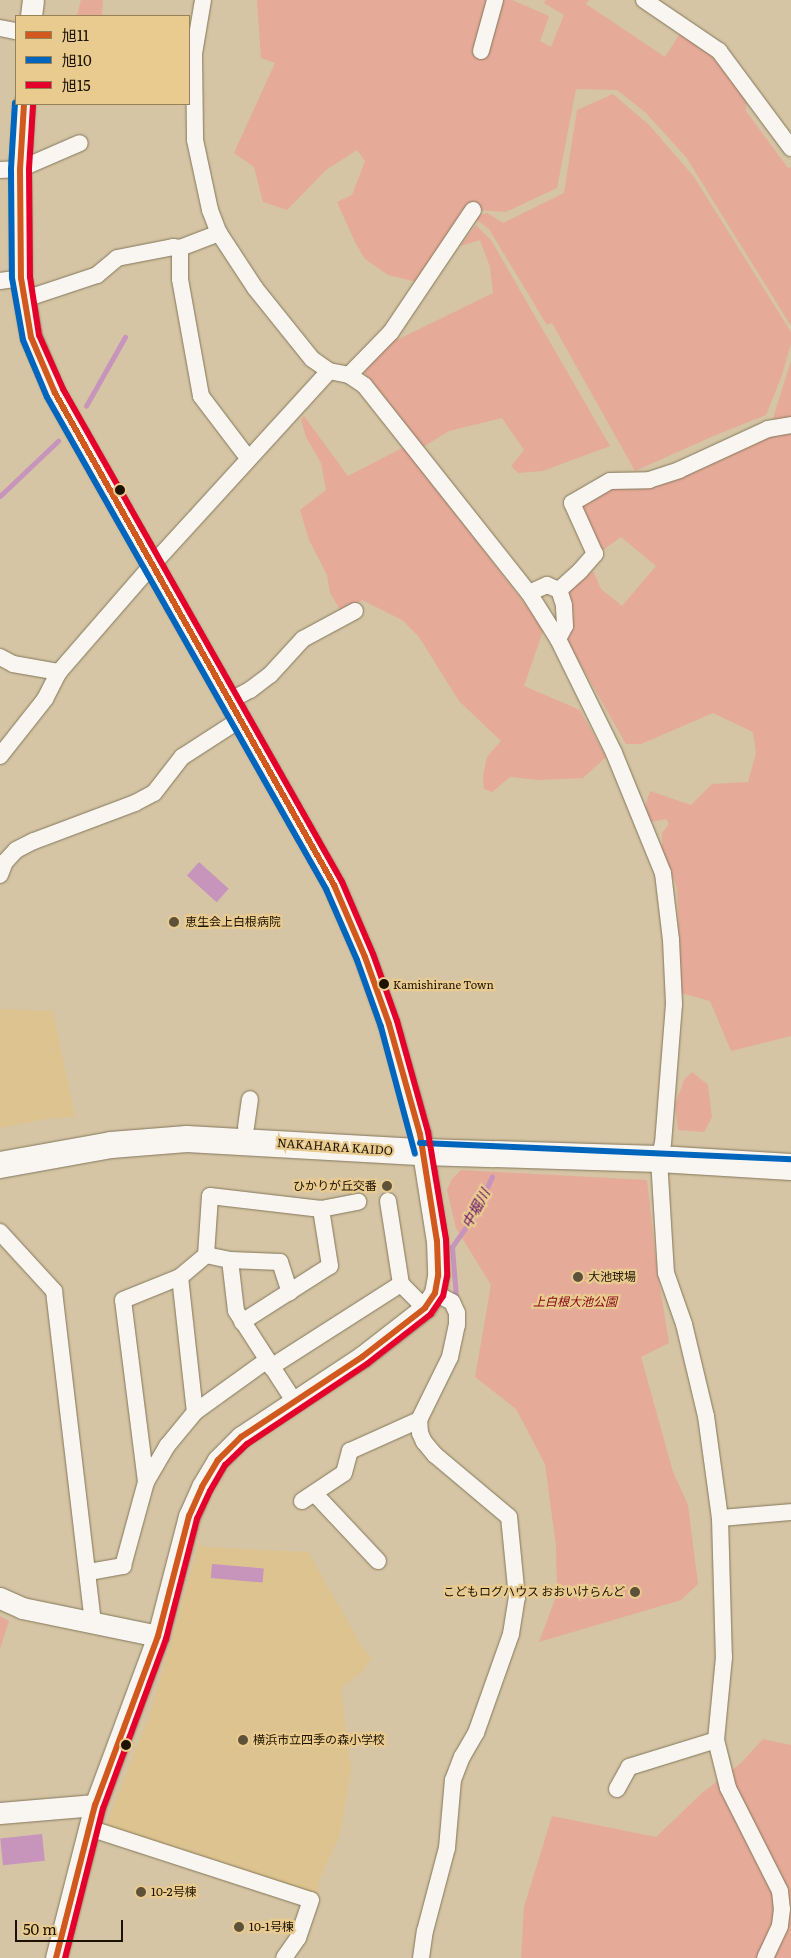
<!DOCTYPE html>
<html>
<head>
<meta charset="utf-8">
<style>
  body { margin:0 }
  #map { position:relative; width:791px; height:1958px; overflow:hidden; background:#d5c5a4; font-family:Literata,"Noto Sans JP",serif }
  div>[style] { position:absolute }
  [style*='--x'] { left:calc(var(--x)*1px); top:calc(var(--y)*1px); width:calc(var(--w)*1px); rotate:calc(var(--a)*1deg) }
  .built>* { inset:0; background:#dcc38f }
  .green>* { inset:0; background:#e5aa98 }
  .water>* { inset:0; background:#c794bc; transform-origin:0 0 }
  .stream>* { height:4.5px; margin:-2.25px; padding:0 2.25px; transform-origin:2.25px; border-radius:2.25px; background:#c794bc }
  .roads { filter:drop-shadow(0 0 1px #83775b) drop-shadow(0 0 1px #83775b) }
  .minor>* { height:16px; margin:-8px; padding:0 8px; transform-origin:8px; border-radius:8px; background:#f9f6f1 }
  .tertiary>* { height:21px; margin:-10.5px; padding:0 10.5px; transform-origin:10.5px; border-radius:10.5px; background:#f9f6f1 }
  .primary>* { height:26px; margin:-13px; padding:0 13px; transform-origin:13px; border-radius:13px; background:#f9f6f1 }
  .bus-1>* { height:6px; margin:-3px; padding:0 3px; transform-origin:3px; border-radius:3px; background:#d2591d }
  .bus-2>* { height:6px; margin:-3px; padding:0 3px; transform-origin:3px; border-radius:3px; background:#0065bd }
  .bus-3>* { height:6px; margin:-3px; padding:0 3px; transform-origin:3px; border-radius:3px; background:#e4002b }
  .dots>* { width:14px; height:14px; translate:-50% -50%; box-sizing:border-box; border:2px solid #e9cb90; border-radius:50% }
  span { translate:-50% -50%; white-space:nowrap; text-align:center; line-height:1.15; -webkit-text-stroke:4.5px #e9cb90; paint-order:stroke }
  .bus-label { font-size:11px; color:#1d1200 }
  .left { translate:0 -50%; text-align:left }
  .poi-label { font-size:12px; color:#1d1200 }
  .right { translate:-100% -50%; text-align:right }
  .street-label { font-size:12px; color:#1d1200 }
  .park-label { font-size:12px; color:#850214; font-style:italic }
  .water-label { font-size:14px; color:#5f0866; font-style:italic }
  .legend { position:absolute; left:15px; top:15px; width:175px; height:90px; box-sizing:border-box; background:#e9cb90; border:1px solid #978156; margin:0; padding:6px 9px; list-style:none; font-size:15px; color:#1d1200 }
  .legend li { display:flex; align-items:center; gap:10px; height:25px }
  .legend b { width:25px; border:1px solid #978156 }
  .scale { position:absolute; left:15px; top:1920px; width:108px; height:22px; box-sizing:border-box; border:2px solid #1d1200; border-top:0; padding-left:6px; font-size:15px; line-height:18px; white-space:nowrap; color:#1d1200; -webkit-text-stroke:4px #e9cb90; paint-order:stroke }
</style>
</head>
<body>
<div id="map">
  <div class="built">
    <div style="clip-path:polygon(0 1009px,53px 1011px,75px 1117px,45px 1119px,0 1128px)"></div>
    <div style="clip-path:polygon(199px 1544px,205px 1547px,308px 1552px,364px 1650px,372px 1658px,361px 1673px,341px 1688px,351px 1769px,340px 1835px,318px 1883px,318px 1898px,105px 1828px,151px 1711px)"></div>
  </div>
  <div class="green">
    <div style="clip-path:polygon(81px 0,103px 0,102px 16px,77px 16px)"></div>
    <div style="clip-path:polygon(257px 0,512px 0,549px 16px,540px 41px,551px 47px,564px 15px,544px 3px,546px 0,589px 0,586px 4px,665px 57px,683px 29px,720px 57px,747px 94px,746px 111px,788px 168px,791px 167px,791px 326px,686px 157px,645px 112px,617px 90px,576px 89px,557px 188px,506px 212px,465px 209px,417px 282px,388px 275px,365px 259px,355px 242px,337px 202px,352px 195px,365px 161px,357px 150px,326px 170px,287px 210px,263px 202px,254px 167px,234px 153px,275px 63px,261px 58px)"></div>
    <div style="clip-path:polygon(613px 94px,650px 126px,694px 177px,791px 332px,791px 343px,782px 375px,766px 415px,711px 437px,635px 471px,552px 323px,547px 325px,489px 229px,473px 217px,487px 213px,503px 223px,564px 193px,577px 110px)"></div>
    <div style="clip-path:polygon(476px 225px,491px 240px,610px 446px,543px 471px,518px 473px,511px 466px,524px 450px,502px 418px,449px 431px,423px 447px,361px 368px,389px 339px,399px 339px,493px 293px,490px 267px,480px 240px,460px 246px)"></div>
    <div style="clip-path:polygon(791px 361px,791px 1036px,731px 1051px,710px 1001px,681px 993px,677px 887px,662px 851px,662px 833px,669px 824px,666px 819px,651px 822px,645px 807px,650px 791px,691px 805px,712px 784px,748px 782px,756px 753px,753px 732px,713px 713px,641px 744px,626px 744px,566px 639px,563px 594px,593px 571px,601px 589px,622px 606px,656px 566px,621px 537px,600px 552px,581px 507px,610px 487px,769px 431px)"></div>
    <div style="clip-path:polygon(304px 416px,348px 476px,404px 447px,535px 617px,543px 631px,524px 686px,580px 710px,606px 757px,583px 778px,539px 780px,510px 777px,492px 792px,484px 789px,483px 776px,487px 757px,501px 741px,459px 701px,419px 637px,402px 620px,362px 600px,342px 613px,330px 593px,327px 575px,309px 540px,300px 510px,326px 490px,321px 463px,306px 437px,301px 420px)"></div>
    <div style="clip-path:polygon(692px 1072px,708px 1085px,712px 1117px,704px 1132px,678px 1130px,675px 1105px,684px 1080px)"></div>
    <div style="clip-path:polygon(461px 1170px,647px 1180px,657px 1269px,669px 1343px,641px 1357px,673px 1472px,688px 1505px,698px 1584px,681px 1600px,539px 1642px,557px 1594px,556px 1546px,545px 1464px,516px 1409px,475px 1377px,491px 1285px,456px 1228px,447px 1190px,452px 1179px)"></div>
    <div style="clip-path:polygon(0 1616px,9px 1621px,0 1649px)"></div>
    <div style="clip-path:polygon(763px 1739px,791px 1745px,791px 1958px,521px 1958px,524px 1907px,552px 1816px,656px 1837px,702px 1793px,741px 1763px)"></div>
  </div>
  <div class="water">
    <div style="left:199px;top:862px;width:40px;height:18px;rotate:42deg"></div>
    <div style="left:212px;top:1564px;width:52px;height:14px;rotate:5deg"></div>
    <div style="left:42px;top:1834px;width:27px;height:42px;rotate:84deg"></div>
  </div>
  <div class="stream">
    <div style="--x:86;--y:406;--w:79;--a:-60.5"></div>
    <div style="--x:0;--y:496;--w:80;--a:-43.5"></div>
    <div style="--x:456;--y:1297;--w:50;--a:-94.6"></div>
    <div style="--x:452;--y:1247;--w:39;--a:-55"></div>
    <div style="--x:474;--y:1215;--w:42;--a:-64.7"></div>
  </div>
  <div class="roads">
    <div class="minor">
      <div style="--x:203;--y:0;--w:55;--a:99.5"></div>
      <div style="--x:194;--y:54;--w:86;--a:89.3"></div>
      <div style="--x:195;--y:140;--w:72;--a:77.9"></div>
      <div style="--x:210;--y:210;--w:25;--a:69"></div>
      <div style="--x:644;--y:0;--w:91;--a:34.2"></div>
      <div style="--x:719;--y:51;--w:121;--a:53.4"></div>
      <div style="--x:0;--y:28;--w:16;--a:11"></div>
      <div style="--x:481;--y:51;--w:53;--a:-74.6"></div>
      <div style="--x:0;--y:170;--w:20;--a:-3"></div>
      <div style="--x:20;--y:169;--w:65;--a:-23.4"></div>
      <div style="--x:0;--y:281;--w:21;--a:-8"></div>
      <div style="--x:25;--y:299;--w:76;--a:-18.4"></div>
      <div style="--x:97;--y:275;--w:26;--a:-40"></div>
      <div style="--x:117;--y:258;--w:57;--a:-11.1"></div>
      <div style="--x:173;--y:247;--w:7;--a:8"></div>
      <div style="--x:349;--y:375;--w:60;--a:-45.7"></div>
      <div style="--x:391;--y:332;--w:147;--a:-56.1"></div>
      <div style="--x:248;--y:458;--w:78;--a:-127.2"></div>
      <div style="--x:201;--y:396;--w:119;--a:-100.2"></div>
      <div style="--x:180;--y:279;--w:31;--a:-90"></div>
      <div style="--x:180;--y:248;--w:42;--a:-21"></div>
      <div style="--x:219;--y:233;--w:66;--a:56.8"></div>
      <div style="--x:255;--y:288;--w:91;--a:51.2"></div>
      <div style="--x:312;--y:359;--w:21;--a:35"></div>
      <div style="--x:529;--y:593;--w:20;--a:-24"></div>
      <div style="--x:547;--y:585;--w:13;--a:23"></div>
      <div style="--x:559;--y:590;--w:28;--a:-42"></div>
      <div style="--x:580;--y:571;--w:23;--a:-49"></div>
      <div style="--x:595;--y:554;--w:56;--a:-114.3"></div>
      <div style="--x:572;--y:503;--w:44;--a:-30.1"></div>
      <div style="--x:610;--y:481;--w:39;--a:-1"></div>
      <div style="--x:649;--y:480;--w:32;--a:-18"></div>
      <div style="--x:679;--y:470;--w:98;--a:-24.7"></div>
      <div style="--x:768;--y:429;--w:23;--a:-10"></div>
      <div style="--x:558;--y:639;--w:15;--a:-62"></div>
      <div style="--x:565;--y:626;--w:21;--a:-93"></div>
      <div style="--x:564;--y:605;--w:16;--a:-108"></div>
      <div style="--x:0;--y:657;--w:15;--a:28"></div>
      <div style="--x:13;--y:664;--w:47;--a:9.9"></div>
      <div style="--x:229;--y:701;--w:24;--a:-28"></div>
      <div style="--x:250;--y:690;--w:25;--a:-37"></div>
      <div style="--x:270;--y:675;--w:49;--a:-47.5"></div>
      <div style="--x:303;--y:639;--w:59;--a:-28.3"></div>
      <div style="--x:0;--y:756;--w:73;--a:-51.7"></div>
      <div style="--x:45;--y:699;--w:30;--a:-63"></div>
      <div style="--x:59;--y:672;--w:143;--a:-49"></div>
      <div style="--x:153;--y:564;--w:261;--a:-47.6"></div>
      <div style="--x:329;--y:371;--w:20;--a:11"></div>
      <div style="--x:349;--y:375;--w:18;--a:34"></div>
      <div style="--x:364;--y:385;--w:265;--a:51.6"></div>
      <div style="--x:529;--y:593;--w:54;--a:57.8"></div>
      <div style="--x:558;--y:639;--w:127;--a:63.8"></div>
      <div style="--x:614;--y:753;--w:130;--a:67.8"></div>
      <div style="--x:663;--y:873;--w:67;--a:83.2"></div>
      <div style="--x:671;--y:940;--w:64;--a:87.3"></div>
      <div style="--x:674;--y:1004;--w:139;--a:94.5"></div>
      <div style="--x:663;--y:1143;--w:16;--a:104"></div>
      <div style="--x:659;--y:1159;--w:114;--a:86.5"></div>
      <div style="--x:666;--y:1273;--w:54;--a:70.6"></div>
      <div style="--x:684;--y:1324;--w:95;--a:76.6"></div>
      <div style="--x:706;--y:1416;--w:103;--a:82.2"></div>
      <div style="--x:720;--y:1518;--w:139;--a:88.4"></div>
      <div style="--x:724;--y:1657;--w:83;--a:95.5"></div>
      <div style="--x:716;--y:1740;--w:49;--a:76"></div>
      <div style="--x:728;--y:1788;--w:115;--a:63.2"></div>
      <div style="--x:780;--y:1891;--w:18;--a:84"></div>
      <div style="--x:782;--y:1909;--w:17;--a:97"></div>
      <div style="--x:780;--y:1926;--w:35;--a:115"></div>
      <div style="--x:0;--y:875;--w:14;--a:-69"></div>
      <div style="--x:5;--y:862;--w:16;--a:-47"></div>
      <div style="--x:16;--y:850;--w:20;--a:-27"></div>
      <div style="--x:34;--y:841;--w:108;--a:-20.6"></div>
      <div style="--x:135;--y:803;--w:21;--a:-28"></div>
      <div style="--x:154;--y:793;--w:46;--a:-52.1"></div>
      <div style="--x:182;--y:757;--w:70;--a:-32.8"></div>
      <div style="--x:246;--y:1127;--w:28;--a:-82"></div>
      <div style="--x:0;--y:1232;--w:80;--a:47.5"></div>
      <div style="--x:54;--y:1291;--w:332;--a:83.3"></div>
      <div style="--x:206;--y:1255;--w:59;--a:-86.1"></div>
      <div style="--x:210;--y:1196;--w:112;--a:6.7"></div>
      <div style="--x:321;--y:1209;--w:38;--a:-11"></div>
      <div style="--x:230;--y:1260;--w:51;--a:83.3"></div>
      <div style="--x:236;--y:1311;--w:107;--a:57.2"></div>
      <div style="--x:180;--y:1277;--w:136;--a:83.7"></div>
      <div style="--x:401;--y:1284;--w:34;--a:45"></div>
      <div style="--x:242;--y:1322;--w:104;--a:-32.5"></div>
      <div style="--x:330;--y:1266;--w:58;--a:-99"></div>
      <div style="--x:271;--y:1367;--w:154;--a:-32.6"></div>
      <div style="--x:401;--y:1284;--w:84;--a:-98.9"></div>
      <div style="--x:146;--y:1482;--w:183;--a:-97.2"></div>
      <div style="--x:123;--y:1300;--w:61;--a:-22"></div>
      <div style="--x:180;--y:1277;--w:34;--a:-40"></div>
      <div style="--x:206;--y:1255;--w:25;--a:12"></div>
      <div style="--x:230;--y:1260;--w:50;--a:2.3"></div>
      <div style="--x:280;--y:1262;--w:32;--a:72"></div>
      <div style="--x:315;--y:1494;--w:92;--a:46.8"></div>
      <div style="--x:302;--y:1501;--w:50;--a:-33.7"></div>
      <div style="--x:344;--y:1473;--w:23;--a:-75"></div>
      <div style="--x:350;--y:1451;--w:76;--a:-24.2"></div>
      <div style="--x:720;--y:1518;--w:71;--a:-4.8"></div>
      <div style="--x:89;--y:1572;--w:35;--a:-10"></div>
      <div style="--x:123;--y:1566;--w:87;--a:-74.7"></div>
      <div style="--x:146;--y:1482;--w:42;--a:-59.7"></div>
      <div style="--x:167;--y:1446;--w:44;--a:-50.5"></div>
      <div style="--x:195;--y:1412;--w:89;--a:-35.8"></div>
      <div style="--x:617;--y:1789;--w:25;--a:-61"></div>
      <div style="--x:629;--y:1767;--w:91;--a:-17.2"></div>
      <div style="--x:89;--y:1828;--w:233;--a:18"></div>
      <div style="--x:311;--y:1900;--w:40;--a:108.9"></div>
      <div style="--x:298;--y:1938;--w:24;--a:125"></div>
      <div style="--x:421;--y:1958;--w:27;--a:-82"></div>
      <div style="--x:425;--y:1931;--w:86;--a:-75.2"></div>
      <div style="--x:447;--y:1848;--w:68;--a:-85"></div>
      <div style="--x:453;--y:1780;--w:25;--a:-69"></div>
      <div style="--x:462;--y:1757;--w:28;--a:-60"></div>
      <div style="--x:476;--y:1733;--w:105;--a:-70.5"></div>
      <div style="--x:511;--y:1634;--w:36;--a:-81"></div>
      <div style="--x:517;--y:1598;--w:81;--a:-95.6"></div>
      <div style="--x:509;--y:1517;--w:97;--a:-140"></div>
      <div style="--x:435;--y:1455;--w:17;--a:-130"></div>
      <div style="--x:424;--y:1442;--w:10;--a:-114"></div>
      <div style="--x:420;--y:1433;--w:13;--a:-94"></div>
      <div style="--x:419;--y:1420;--w:70;--a:-63.8"></div>
      <div style="--x:450;--y:1357;--w:33;--a:-78"></div>
      <div style="--x:457;--y:1325;--w:12;--a:-90"></div>
      <div style="--x:457;--y:1313;--w:12;--a:-114"></div>
      <div style="--x:452;--y:1302;--w:19;--a:-152"></div>
    </div>
    <div class="tertiary">
      <div style="--x:31;--y:16;--w:16;--a:-83"></div>
      <div style="--x:24;--y:104;--w:65;--a:93.5"></div>
      <div style="--x:20;--y:169;--w:109;--a:89.5"></div>
      <div style="--x:21;--y:278;--w:60;--a:80.4"></div>
      <div style="--x:31;--y:337;--w:61;--a:66.8"></div>
      <div style="--x:55;--y:393;--w:566;--a:60.44"></div>
      <div style="--x:334;--y:885;--w:78;--a:66.7"></div>
      <div style="--x:365;--y:957;--w:71;--a:70.3"></div>
      <div style="--x:389;--y:1024;--w:114;--a:74.3"></div>
      <div style="--x:420;--y:1134;--w:108;--a:81"></div>
      <div style="--x:437;--y:1241;--w:35;--a:88"></div>
      <div style="--x:438;--y:1276;--w:17;--a:100"></div>
      <div style="--x:435;--y:1293;--w:18;--a:124"></div>
      <div style="--x:425;--y:1308;--w:80;--a:142.1"></div>
      <div style="--x:362;--y:1357;--w:145;--a:146.5"></div>
      <div style="--x:241;--y:1437;--w:33;--a:135"></div>
      <div style="--x:218;--y:1460;--w:31;--a:121"></div>
      <div style="--x:202;--y:1487;--w:32;--a:114"></div>
      <div style="--x:189;--y:1516;--w:124;--a:104.5"></div>
      <div style="--x:158;--y:1636;--w:180;--a:110.4"></div>
      <div style="--x:95;--y:1805;--w:158;--a:104.3"></div>
      <div style="--x:0;--y:1598;--w:24;--a:24"></div>
      <div style="--x:22;--y:1608;--w:139;--a:11.6"></div>
      <div style="--x:0;--y:1813;--w:95;--a:-4.8"></div>
    </div>
    <div class="primary">
      <div style="--x:0;--y:1165;--w:113;--a:-10.2"></div>
      <div style="--x:111;--y:1145;--w:76;--a:-4.5"></div>
      <div style="--x:187;--y:1139;--w:236;--a:3.2"></div>
      <div style="--x:423;--y:1152;--w:236;--a:1.7"></div>
      <div style="--x:659;--y:1159;--w:132;--a:3.5"></div>
    </div>
  </div>
  <div class="bus-1">
    <div style="--x:24;--y:104;--w:65;--a:93.5"></div>
    <div style="--x:20;--y:169;--w:109;--a:89.5"></div>
    <div style="--x:21;--y:278;--w:60;--a:80.4"></div>
    <div style="--x:31;--y:337;--w:61;--a:66.8"></div>
    <div style="--x:55;--y:393;--w:566;--a:60.44"></div>
    <div style="--x:334;--y:885;--w:78;--a:66.7"></div>
    <div style="--x:365;--y:957;--w:71;--a:70.3"></div>
    <div style="--x:389;--y:1024;--w:114;--a:74.3"></div>
    <div style="--x:420;--y:1134;--w:108;--a:81"></div>
    <div style="--x:437;--y:1241;--w:35;--a:88"></div>
    <div style="--x:438;--y:1276;--w:17;--a:100"></div>
    <div style="--x:435;--y:1293;--w:18;--a:124"></div>
    <div style="--x:425;--y:1308;--w:80;--a:142.1"></div>
    <div style="--x:362;--y:1357;--w:145;--a:146.5"></div>
    <div style="--x:241;--y:1437;--w:33;--a:135"></div>
    <div style="--x:218;--y:1460;--w:31;--a:121"></div>
    <div style="--x:202;--y:1487;--w:32;--a:114"></div>
    <div style="--x:189;--y:1516;--w:124;--a:104.5"></div>
    <div style="--x:158;--y:1636;--w:180;--a:110.4"></div>
    <div style="--x:95;--y:1805;--w:158;--a:104.3"></div>
  </div>
  <div class="bus-2">
    <div style="--x:15;--y:103;--w:66;--a:93.5"></div>
    <div style="--x:11;--y:169;--w:109;--a:89.5"></div>
    <div style="--x:12;--y:278;--w:63;--a:79.9"></div>
    <div style="--x:23;--y:340;--w:62;--a:67.2"></div>
    <div style="--x:47;--y:397;--w:566;--a:60.44"></div>
    <div style="--x:326;--y:889;--w:77;--a:66.4"></div>
    <div style="--x:357;--y:960;--w:71;--a:70.3"></div>
    <div style="--x:381;--y:1027;--w:131;--a:75"></div>
    <div style="--x:420;--y:1143;--w:371;--a:2.5"></div>
  </div>
  <div class="bus-3">
    <div style="--x:33;--y:105;--w:64;--a:93.6"></div>
    <div style="--x:29;--y:169;--w:108;--a:89.5"></div>
    <div style="--x:30;--y:277;--w:59;--a:81.2"></div>
    <div style="--x:39;--y:335;--w:59;--a:66"></div>
    <div style="--x:63;--y:389;--w:566;--a:60.49"></div>
    <div style="--x:342;--y:882;--w:78;--a:66.7"></div>
    <div style="--x:373;--y:954;--w:71;--a:70.3"></div>
    <div style="--x:397;--y:1021;--w:115;--a:74.4"></div>
    <div style="--x:428;--y:1132;--w:109;--a:80.5"></div>
    <div style="--x:446;--y:1240;--w:36;--a:88"></div>
    <div style="--x:447;--y:1276;--w:20;--a:101"></div>
    <div style="--x:443;--y:1296;--w:22;--a:124"></div>
    <div style="--x:431;--y:1314;--w:81;--a:142"></div>
    <div style="--x:367;--y:1364;--w:144;--a:146.3"></div>
    <div style="--x:247;--y:1444;--w:30;--a:136"></div>
    <div style="--x:225;--y:1465;--w:30;--a:120"></div>
    <div style="--x:210;--y:1491;--w:31;--a:115"></div>
    <div style="--x:197;--y:1519;--w:124;--a:104.5"></div>
    <div style="--x:166;--y:1639;--w:180;--a:110.4"></div>
    <div style="--x:103;--y:1808;--w:155;--a:104.2"></div>
  </div>
  <div class="dots">
    <div style="left:120px;top:490px;background:#1d1200"></div>
    <div style="left:174px;top:922px;background:#5d5139"></div>
    <div style="left:384px;top:984px;background:#1d1200"></div>
    <div style="left:387px;top:1186px;background:#5d5139"></div>
    <div style="left:578px;top:1277px;background:#5d5139"></div>
    <div style="left:635px;top:1592px;background:#5d5139"></div>
    <div style="left:243px;top:1740px;background:#5d5139"></div>
    <div style="left:126px;top:1745px;background:#1d1200"></div>
    <div style="left:141px;top:1892px;background:#5d5139"></div>
    <div style="left:239px;top:1927px;background:#5d5139"></div>
  </div>
  <div class="bus-label">
    <span class="left" style="left:393px;top:984px">Kamishirane Town</span>
  </div>
  <div class="poi-label">
    <span class="left" style="left:185px;top:922px">恵生会上白根病院</span>
    <span class="right" style="left:377px;top:1186px">ひかりが丘交番</span>
    <span class="left" style="left:588px;top:1277px">大池球場</span>
    <span class="right" style="left:625px;top:1592px">こどもログハウス おおいけらんど</span>
    <span class="left" style="left:253px;top:1740px">横浜市立四季の森小学校</span>
    <span class="left" style="left:151px;top:1892px">10-2号棟</span>
    <span class="left" style="left:249px;top:1927px">10-1号棟</span>
  </div>
  <div class="street-label">
    <span style="left:335px;top:1147px;rotate:4deg">NAKAHARA KAIDO</span>
  </div>
  <div class="park-label">
    <span style="left:575px;top:1302px">上白根大池公園</span>
  </div>
  <div class="water-label">
    <span style="left:475px;top:1208px;rotate:-61deg">中堀川</span>
  </div>
  <ul class="legend">
  <li><b style="height:6px;background:#d2591d"></b>旭11</li>
  <li><b style="height:6px;background:#0065bd"></b>旭10</li>
  <li><b style="height:6px;background:#e4002b"></b>旭15</li>
  </ul>
  <div class="scale">50 m</div>
</div>
</body>
</html>
